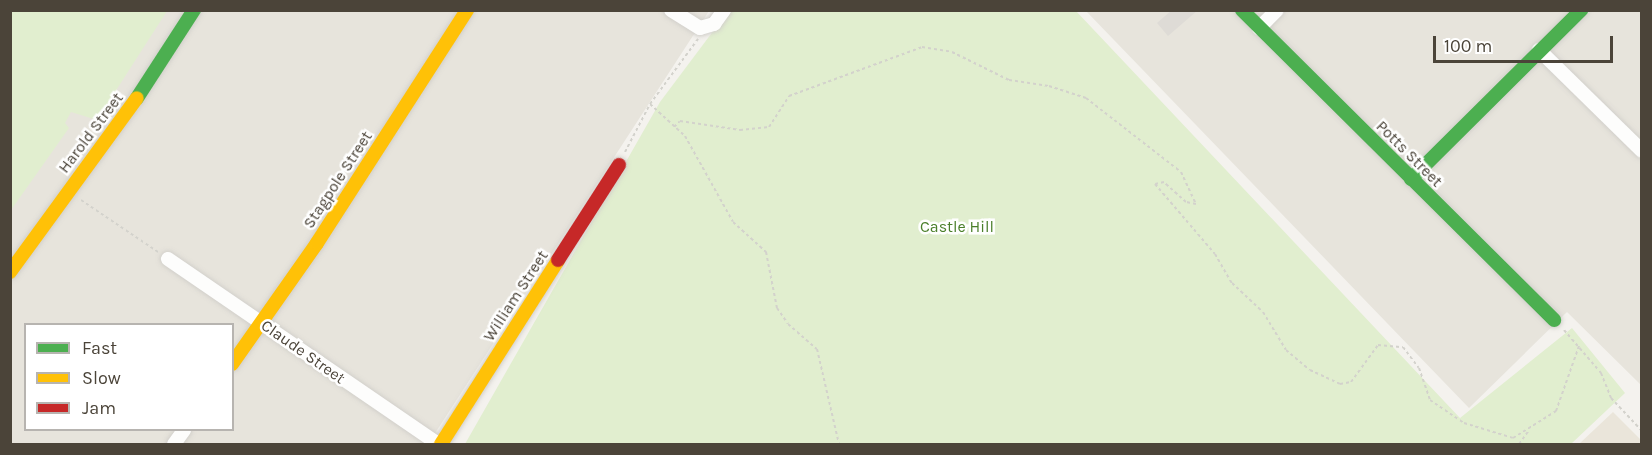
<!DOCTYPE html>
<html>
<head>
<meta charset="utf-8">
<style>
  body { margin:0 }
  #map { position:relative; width:1652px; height:455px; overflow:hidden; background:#f4f2ee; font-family:Karla,sans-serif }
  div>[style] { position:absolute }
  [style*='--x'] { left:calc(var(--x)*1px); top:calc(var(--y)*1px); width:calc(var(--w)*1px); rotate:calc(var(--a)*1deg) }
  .residential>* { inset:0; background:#e7e4dc }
  .education>* { inset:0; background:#eae5da }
  .green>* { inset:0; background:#e1eecf }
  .building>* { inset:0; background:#dedbd6 }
  .path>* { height:2px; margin-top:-1px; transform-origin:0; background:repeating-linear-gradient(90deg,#d3d2cc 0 3px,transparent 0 6px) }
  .roads { filter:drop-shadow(0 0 2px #d2d0cb) drop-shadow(0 0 2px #d2d0cb) }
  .street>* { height:14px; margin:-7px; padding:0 7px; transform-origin:7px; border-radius:7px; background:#fdfdfc }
  .fast>* { height:14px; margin:-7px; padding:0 7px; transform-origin:7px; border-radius:7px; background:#4caf50 }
  .slow>* { height:14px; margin:-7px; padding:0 7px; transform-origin:7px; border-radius:7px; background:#ffc107 }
  .jam>* { height:14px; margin:-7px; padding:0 7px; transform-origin:7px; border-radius:7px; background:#c62828 }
  span { translate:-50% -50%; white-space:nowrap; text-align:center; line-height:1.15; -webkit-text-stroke:5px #fff; paint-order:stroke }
  .street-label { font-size:16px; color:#4b4439 }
  .park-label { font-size:16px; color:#4a7f2a }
  .frame { position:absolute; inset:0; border:12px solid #4b4439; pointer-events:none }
  .legend { position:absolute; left:24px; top:323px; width:210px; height:108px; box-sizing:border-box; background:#fff; border:2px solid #b7b4b0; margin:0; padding:8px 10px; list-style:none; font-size:18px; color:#4b4439 }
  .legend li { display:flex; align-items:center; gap:12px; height:30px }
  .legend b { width:30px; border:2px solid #b7b4b0 }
  .scale { position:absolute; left:1433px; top:36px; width:180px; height:27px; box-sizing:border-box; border:3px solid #4b4439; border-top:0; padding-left:8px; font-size:18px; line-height:21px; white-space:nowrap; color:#4b4439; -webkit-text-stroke:4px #fff; paint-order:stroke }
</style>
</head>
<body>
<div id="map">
  <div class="residential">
    <div style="clip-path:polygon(evenodd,10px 11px,709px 11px,428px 444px,11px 444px,10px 11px,26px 324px,232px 324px,232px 430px,26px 430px,26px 324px)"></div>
    <div style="clip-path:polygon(1086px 11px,1641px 11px,1641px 385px,1567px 312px,1469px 408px)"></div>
  </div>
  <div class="education">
    <div style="clip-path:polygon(1613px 412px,1641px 440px,1641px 444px,1579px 444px)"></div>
  </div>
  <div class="green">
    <div style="clip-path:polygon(11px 10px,167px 11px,97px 120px,71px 112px,65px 123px,69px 128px,11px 210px)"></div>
    <div style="clip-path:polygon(729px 10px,1076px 11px,1460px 418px,1572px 328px,1625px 393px,1571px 444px,465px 444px,660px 102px)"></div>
  </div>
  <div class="building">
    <div style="clip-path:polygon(1172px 10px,1198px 10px,1168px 36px,1157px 23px)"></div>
  </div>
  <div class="path">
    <div style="--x:650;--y:104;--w:81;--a:-53.6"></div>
    <div style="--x:674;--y:127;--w:8;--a:-45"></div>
    <div style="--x:680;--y:121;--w:61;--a:8.5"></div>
    <div style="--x:740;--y:130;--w:29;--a:-6"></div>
    <div style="--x:769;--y:127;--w:37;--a:-57"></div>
    <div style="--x:789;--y:96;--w:142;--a:-20.2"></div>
    <div style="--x:922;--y:47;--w:30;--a:9"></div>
    <div style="--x:952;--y:52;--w:64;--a:26.2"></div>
    <div style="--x:1009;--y:80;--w:40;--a:8.5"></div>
    <div style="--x:1049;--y:86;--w:39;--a:18"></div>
    <div style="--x:1086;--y:98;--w:120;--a:37.9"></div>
    <div style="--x:1181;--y:172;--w:35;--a:65"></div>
    <div style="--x:1196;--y:204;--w:10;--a:-169"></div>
    <div style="--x:1186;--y:202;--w:30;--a:-138"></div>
    <div style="--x:1164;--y:182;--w:9;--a:167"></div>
    <div style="--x:1155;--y:184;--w:92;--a:49.4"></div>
    <div style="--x:1215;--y:254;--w:34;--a:60"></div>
    <div style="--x:1232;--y:283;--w:42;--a:43.1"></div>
    <div style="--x:1263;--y:312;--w:44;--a:58.8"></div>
    <div style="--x:1286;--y:350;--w:31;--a:40"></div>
    <div style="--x:1310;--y:370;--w:33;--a:25"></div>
    <div style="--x:1340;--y:384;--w:11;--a:-10"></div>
    <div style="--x:1351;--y:382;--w:46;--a:-53.9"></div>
    <div style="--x:1378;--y:345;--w:25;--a:5"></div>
    <div style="--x:1403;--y:347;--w:26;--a:53"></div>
    <div style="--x:1419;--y:368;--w:34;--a:71"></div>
    <div style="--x:1430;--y:400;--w:41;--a:34.1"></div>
    <div style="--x:1464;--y:423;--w:51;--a:17"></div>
    <div style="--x:1513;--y:438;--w:51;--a:-32.1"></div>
    <div style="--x:625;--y:152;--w:54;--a:-62.5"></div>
    <div style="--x:650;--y:104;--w:47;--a:42.4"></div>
    <div style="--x:685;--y:136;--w:98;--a:60.8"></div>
    <div style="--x:733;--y:222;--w:45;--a:42.3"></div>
    <div style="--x:766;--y:252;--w:57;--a:78.9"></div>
    <div style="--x:777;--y:308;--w:19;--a:55"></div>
    <div style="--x:788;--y:324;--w:38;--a:41"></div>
    <div style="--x:817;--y:349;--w:98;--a:77"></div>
    <div style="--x:81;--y:200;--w:93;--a:34"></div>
    <div style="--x:1564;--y:330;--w:57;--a:49.3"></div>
    <div style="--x:1601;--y:373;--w:27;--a:68"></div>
    <div style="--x:1611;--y:398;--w:45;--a:46.8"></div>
    <div style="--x:1556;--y:411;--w:69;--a:-70.5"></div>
    <div style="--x:1519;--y:444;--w:17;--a:-54"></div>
  </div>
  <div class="roads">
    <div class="street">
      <div style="--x:671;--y:10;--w:34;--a:32"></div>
      <div style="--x:700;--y:28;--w:15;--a:-16"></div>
      <div style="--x:714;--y:24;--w:17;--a:-54"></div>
      <div style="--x:1259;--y:28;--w:25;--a:-45"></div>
      <div style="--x:1539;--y:50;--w:144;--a:44.4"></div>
      <div style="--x:168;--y:259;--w:327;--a:34.4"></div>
      <div style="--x:174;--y:444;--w:17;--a:-54"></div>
    </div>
    <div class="fast">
      <div style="--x:1242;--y:10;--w:440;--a:44.8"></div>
      <div style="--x:137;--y:98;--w:105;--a:-57.1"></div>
      <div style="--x:1411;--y:179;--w:240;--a:-44.8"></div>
    </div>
    <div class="slow">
      <div style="--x:10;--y:272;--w:215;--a:-53.9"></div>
      <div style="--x:232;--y:364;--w:148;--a:-54.9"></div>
      <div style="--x:317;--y:243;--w:277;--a:-57.2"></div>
      <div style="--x:441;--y:444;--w:218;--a:-57.5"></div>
    </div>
    <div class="jam">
      <div style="--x:558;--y:260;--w:113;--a:-57.3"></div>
    </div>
  </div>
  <div class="street-label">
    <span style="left:91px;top:133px;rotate:-53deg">Harold Street</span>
    <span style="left:1409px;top:154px;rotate:45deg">Potts Street</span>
    <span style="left:338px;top:180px;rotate:-57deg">Stagpole Street</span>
    <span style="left:516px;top:296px;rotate:-57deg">William Street</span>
    <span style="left:303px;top:352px;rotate:35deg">Claude Street</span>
  </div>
  <div class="park-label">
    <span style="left:957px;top:227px">Castle Hill</span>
  </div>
  <div class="frame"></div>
  <ul class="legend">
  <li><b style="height:8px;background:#4caf50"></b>Fast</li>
  <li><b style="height:8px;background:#ffc107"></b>Slow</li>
  <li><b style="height:8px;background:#c62828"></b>Jam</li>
  </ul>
  <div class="scale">100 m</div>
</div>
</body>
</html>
